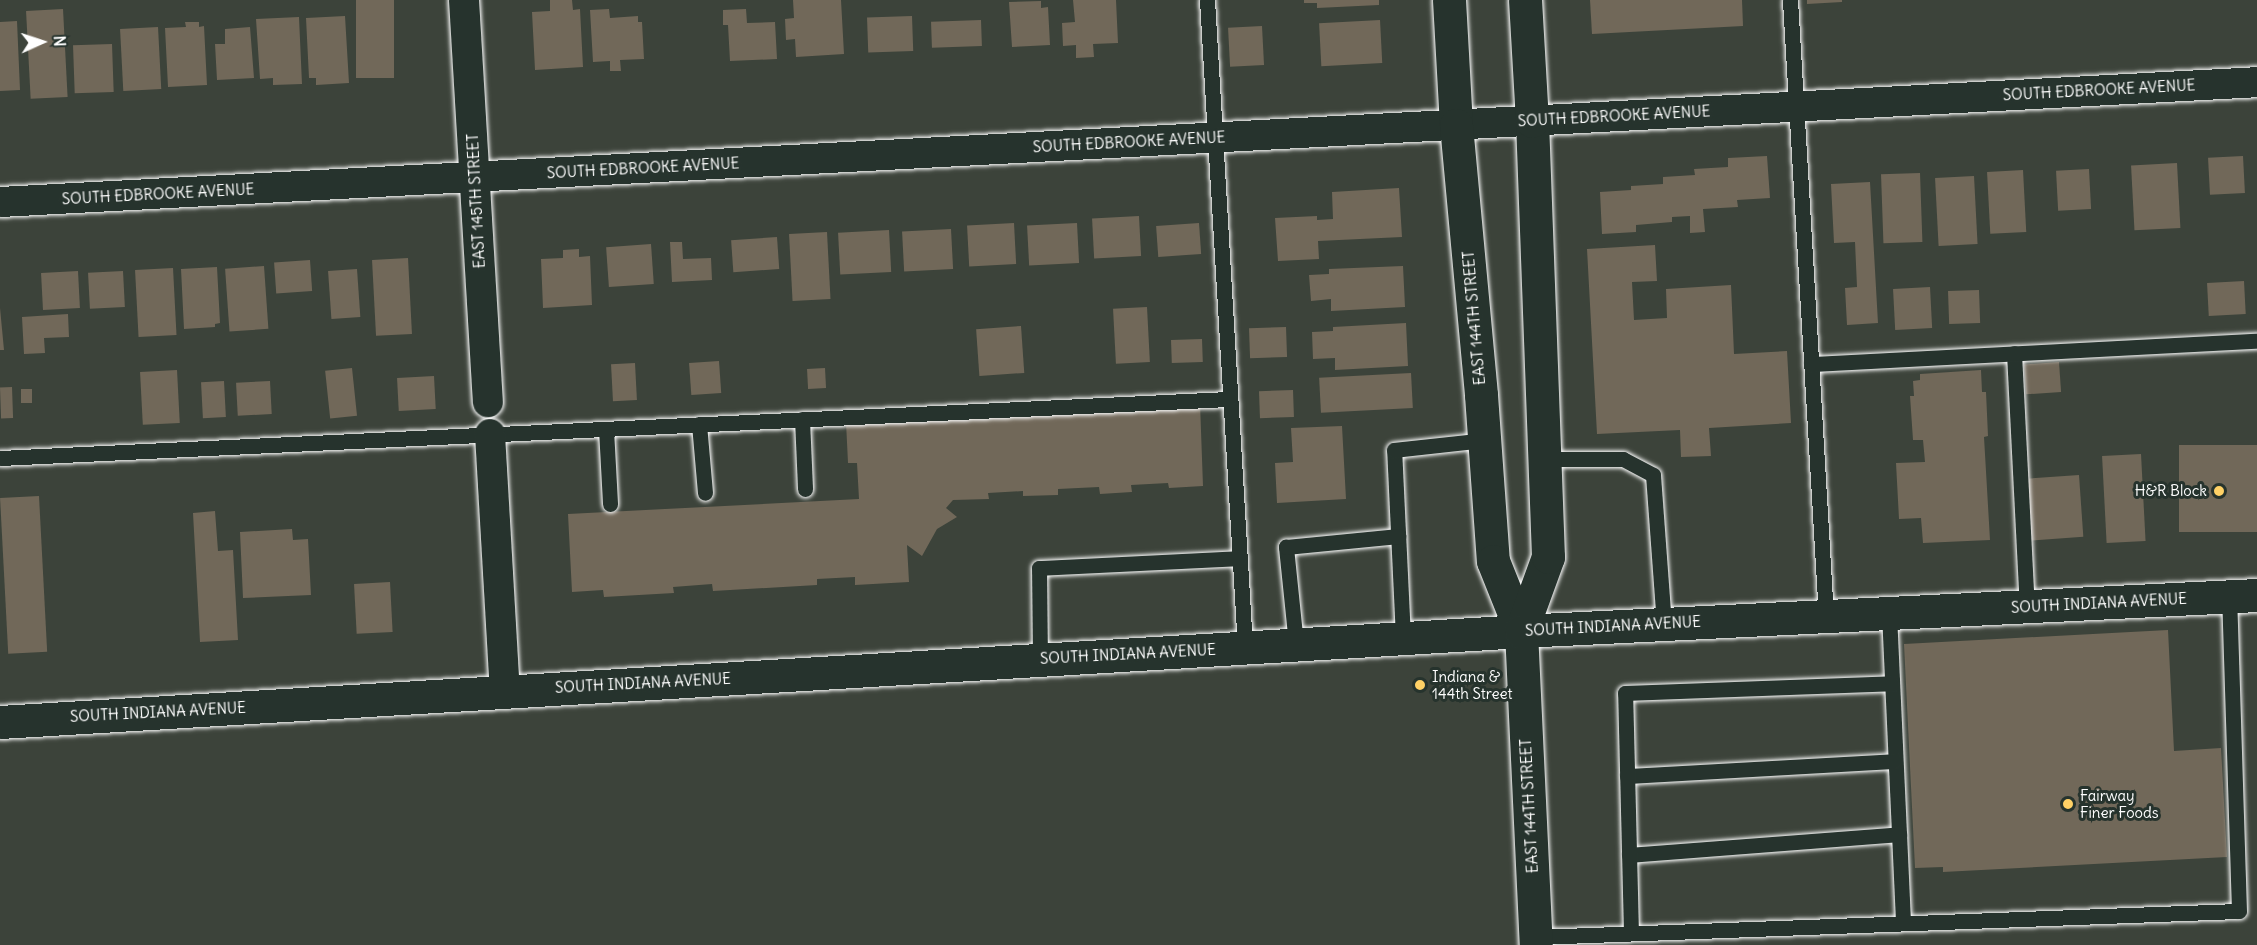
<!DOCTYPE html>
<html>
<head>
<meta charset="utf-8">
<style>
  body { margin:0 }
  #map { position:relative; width:2257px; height:945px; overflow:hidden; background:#3c433a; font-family:Delius,sans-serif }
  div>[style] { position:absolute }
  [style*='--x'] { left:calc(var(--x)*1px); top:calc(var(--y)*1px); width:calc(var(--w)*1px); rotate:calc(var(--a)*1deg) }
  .building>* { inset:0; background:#716859; transform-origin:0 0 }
  .roads { filter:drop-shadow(0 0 2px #fff) drop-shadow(0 0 2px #fff) }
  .service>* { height:15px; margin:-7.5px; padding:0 7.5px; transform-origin:7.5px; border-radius:7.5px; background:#26332d }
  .minor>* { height:30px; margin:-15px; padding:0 15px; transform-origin:15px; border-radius:15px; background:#26332d }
  .tertiary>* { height:33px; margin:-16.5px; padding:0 16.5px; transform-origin:16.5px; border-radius:16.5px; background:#26332d }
  .secondary>* { height:33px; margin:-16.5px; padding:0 16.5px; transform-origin:16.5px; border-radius:16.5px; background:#26332d }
  .dots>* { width:16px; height:16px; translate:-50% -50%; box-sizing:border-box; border:3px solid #26332d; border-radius:50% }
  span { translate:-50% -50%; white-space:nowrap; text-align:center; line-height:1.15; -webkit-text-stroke:6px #26332d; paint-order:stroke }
  .street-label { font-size:15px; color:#fff }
  .poi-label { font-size:15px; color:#fff }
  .right { translate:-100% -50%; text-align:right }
  .left { translate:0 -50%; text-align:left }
  .north { position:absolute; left:12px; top:12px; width:60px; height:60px; -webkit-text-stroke:4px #26332d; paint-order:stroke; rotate:87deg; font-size:16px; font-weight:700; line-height:24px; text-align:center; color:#fff }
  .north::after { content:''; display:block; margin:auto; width:21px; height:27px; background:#fff; clip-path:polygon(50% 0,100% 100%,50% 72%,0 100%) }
</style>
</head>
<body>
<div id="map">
  <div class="building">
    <div style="left:356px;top:0;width:38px;height:78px"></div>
    <div style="clip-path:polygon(550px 0,572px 0,573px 10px,580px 9px,583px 67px,535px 70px,532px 12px,550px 11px)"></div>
    <div style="clip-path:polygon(793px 0,841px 0,844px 54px,796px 57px,795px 39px,786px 40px,785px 19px,794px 18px)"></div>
    <div style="clip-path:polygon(1073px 0,1116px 0,1118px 43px,1093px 44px,1094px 57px,1076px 58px,1076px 45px,1063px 46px,1062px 23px,1075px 22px)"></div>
    <div style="clip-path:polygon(1304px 0,1379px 0,1379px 5px,1317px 8px,1317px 3px,1304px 3px)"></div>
    <div style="clip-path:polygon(1590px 0,1742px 0,1743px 26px,1592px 34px)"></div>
    <div style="clip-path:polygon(1807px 0,1842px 0,1842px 2px,1807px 4px)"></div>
    <div style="clip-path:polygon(1041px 1px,1041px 8px,1048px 7px,1050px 45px,1012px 47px,1009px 2px)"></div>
    <div style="left:63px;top:9px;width:88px;height:37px;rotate:87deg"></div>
    <div style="clip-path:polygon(609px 9px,610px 18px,638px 16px,638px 22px,642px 22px,644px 59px,620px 60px,621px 71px,610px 71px,610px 61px,593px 62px,590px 10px)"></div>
    <div style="clip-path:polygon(746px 9px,747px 23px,775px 22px,777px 59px,730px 61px,728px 25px,723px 25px,723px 10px)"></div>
    <div style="clip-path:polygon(345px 16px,349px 83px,316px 85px,316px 78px,309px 78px,306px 18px)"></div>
    <div style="left:912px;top:16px;width:35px;height:45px;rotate:88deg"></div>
    <div style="clip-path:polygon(299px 17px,302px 84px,273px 85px,273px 78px,260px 79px,256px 19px)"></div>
    <div style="left:981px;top:20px;width:26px;height:50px;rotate:88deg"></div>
    <div style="left:1380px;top:20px;width:43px;height:61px;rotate:87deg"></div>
    <div style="clip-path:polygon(17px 21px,20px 90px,0 91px,0 22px)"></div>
    <div style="clip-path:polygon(185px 22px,199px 22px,199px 27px,204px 26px,207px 85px,168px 87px,165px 28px,186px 27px)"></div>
    <div style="left:1262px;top:26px;width:39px;height:34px;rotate:87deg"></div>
    <div style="left:158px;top:27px;width:62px;height:38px;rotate:87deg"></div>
    <div style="clip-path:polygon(250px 27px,254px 78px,217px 80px,215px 44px,225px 44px,225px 29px)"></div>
    <div style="left:112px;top:44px;width:48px;height:39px;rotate:88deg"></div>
    <div style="clip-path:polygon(1767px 156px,1770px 198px,1737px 200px,1738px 207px,1703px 209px,1705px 232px,1690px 233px,1690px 216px,1672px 217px,1672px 222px,1636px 225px,1636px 232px,1602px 234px,1600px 192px,1631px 190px,1631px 186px,1663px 184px,1663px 177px,1695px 175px,1694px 169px,1728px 167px,1728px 158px)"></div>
    <div style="left:2243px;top:156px;width:37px;height:35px;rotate:87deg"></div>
    <div style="left:2177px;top:163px;width:65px;height:46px;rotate:87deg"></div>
    <div style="left:2089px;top:169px;width:40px;height:33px;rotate:87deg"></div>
    <div style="left:2023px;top:170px;width:62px;height:36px;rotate:87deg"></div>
    <div style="left:1920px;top:173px;width:69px;height:39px;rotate:88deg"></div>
    <div style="left:1974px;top:176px;width:68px;height:39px;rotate:87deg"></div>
    <div style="clip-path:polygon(1870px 182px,1878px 323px,1847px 325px,1845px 288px,1857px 287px,1855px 242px,1834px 243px,1831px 184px)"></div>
    <div style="clip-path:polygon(1399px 188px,1402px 237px,1318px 241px,1319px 259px,1278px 261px,1275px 218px,1317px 216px,1317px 220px,1333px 219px,1332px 192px)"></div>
    <div style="left:1139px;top:216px;width:40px;height:47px;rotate:87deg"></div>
    <div style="left:1014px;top:223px;width:41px;height:47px;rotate:87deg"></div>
    <div style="left:1077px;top:223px;width:40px;height:50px;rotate:87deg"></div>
    <div style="left:1199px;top:223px;width:31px;height:43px;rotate:86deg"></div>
    <div style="left:951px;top:229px;width:40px;height:49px;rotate:87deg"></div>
    <div style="left:889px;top:230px;width:42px;height:51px;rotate:87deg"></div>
    <div style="left:827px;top:232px;width:67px;height:38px;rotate:87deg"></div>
    <div style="left:777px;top:237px;width:32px;height:46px;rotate:86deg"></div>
    <div style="clip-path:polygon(670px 242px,682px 242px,683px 259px,711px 258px,712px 280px,672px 282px)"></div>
    <div style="left:651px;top:244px;width:40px;height:45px;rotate:86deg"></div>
    <div style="clip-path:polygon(1655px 245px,1657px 281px,1632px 282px,1634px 320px,1667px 318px,1666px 289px,1731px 285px,1734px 354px,1787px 351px,1791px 423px,1709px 428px,1711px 456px,1681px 457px,1680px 430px,1597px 434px,1587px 249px)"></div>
    <div style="clip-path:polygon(579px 249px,579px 257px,590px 256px,592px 305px,543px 308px,541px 259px,563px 258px,563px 250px)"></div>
    <div style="left:408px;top:258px;width:76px;height:36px;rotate:87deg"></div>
    <div style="left:310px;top:260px;width:31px;height:36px;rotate:86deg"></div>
    <div style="left:264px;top:266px;width:63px;height:39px;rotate:86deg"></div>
    <div style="clip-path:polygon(1403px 266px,1405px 307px,1331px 311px,1331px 299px,1311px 301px,1309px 275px,1329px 274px,1329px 269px)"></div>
    <div style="clip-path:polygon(217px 267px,220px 323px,215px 324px,215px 327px,184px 329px,181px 269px)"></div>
    <div style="left:173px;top:268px;width:67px;height:38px;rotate:87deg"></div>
    <div style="left:357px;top:269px;width:48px;height:29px;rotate:86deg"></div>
    <div style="left:78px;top:271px;width:37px;height:37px;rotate:87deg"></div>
    <div style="left:123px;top:271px;width:36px;height:35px;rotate:87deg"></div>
    <div style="left:2244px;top:281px;width:33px;height:37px;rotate:87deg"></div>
    <div style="left:1930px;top:287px;width:41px;height:37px;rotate:87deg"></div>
    <div style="left:1979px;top:290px;width:33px;height:31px;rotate:88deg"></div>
    <div style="left:1147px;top:307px;width:55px;height:34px;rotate:87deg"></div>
    <div style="clip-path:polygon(0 308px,4px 350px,0 350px)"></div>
    <div style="clip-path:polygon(68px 314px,69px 337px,44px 338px,45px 353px,24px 354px,22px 317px)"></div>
    <div style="clip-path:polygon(1406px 323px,1408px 366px,1335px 370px,1335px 358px,1313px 359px,1312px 332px,1333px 331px,1333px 327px)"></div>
    <div style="left:1021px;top:326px;width:47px;height:45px;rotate:86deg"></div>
    <div style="left:1286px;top:327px;width:30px;height:37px;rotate:88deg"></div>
    <div style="left:1202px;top:339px;width:23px;height:31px;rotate:88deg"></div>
    <div style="left:719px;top:361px;width:32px;height:30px;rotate:86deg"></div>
    <div style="left:2059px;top:362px;width:30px;height:35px;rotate:86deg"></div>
    <div style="left:635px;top:363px;width:37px;height:24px;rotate:87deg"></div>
    <div style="left:352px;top:368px;width:48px;height:27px;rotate:84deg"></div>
    <div style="left:825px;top:368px;width:20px;height:18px;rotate:87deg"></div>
    <div style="left:177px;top:370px;width:53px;height:37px;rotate:87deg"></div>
    <div style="clip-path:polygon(1981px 370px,1982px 392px,1986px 392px,1988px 436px,1984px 437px,1990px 540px,1923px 543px,1921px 518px,1899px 519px,1896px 463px,1925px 462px,1923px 440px,1913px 440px,1910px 396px,1914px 396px,1913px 381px,1920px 380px,1920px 374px)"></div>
    <div style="left:1411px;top:373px;width:35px;height:92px;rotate:87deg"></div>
    <div style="left:434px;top:376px;width:33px;height:37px;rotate:87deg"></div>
    <div style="left:224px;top:381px;width:36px;height:23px;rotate:87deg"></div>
    <div style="left:270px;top:381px;width:33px;height:34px;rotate:87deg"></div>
    <div style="left:12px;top:387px;width:31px;height:12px;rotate:88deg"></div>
    <div style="left:32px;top:389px;width:14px;height:11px;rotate:90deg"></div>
    <div style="left:1293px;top:390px;width:27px;height:34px;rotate:88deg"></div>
    <div style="clip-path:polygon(1200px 403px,1203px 486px,1169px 488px,1168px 483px,1131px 485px,1132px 492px,1100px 494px,1099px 487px,1058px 489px,1058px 495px,1023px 496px,1023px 491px,988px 493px,989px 499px,953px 500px,946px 508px,957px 517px,937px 529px,922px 556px,907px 545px,909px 582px,855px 585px,855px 577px,817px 579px,817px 585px,713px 591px,712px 584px,673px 587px,674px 593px,604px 597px,603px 590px,572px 592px,568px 514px,859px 499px,857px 463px,848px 463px,846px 422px)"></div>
    <div style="clip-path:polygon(1342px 426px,1346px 499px,1277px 503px,1275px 463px,1293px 462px,1291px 428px)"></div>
    <div style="left:2257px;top:445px;width:87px;height:78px;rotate:90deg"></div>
    <div style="left:2141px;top:454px;width:87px;height:39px;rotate:87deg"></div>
    <div style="left:2079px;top:475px;width:62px;height:52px;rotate:86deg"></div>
    <div style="left:39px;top:496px;width:156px;height:39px;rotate:87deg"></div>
    <div style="clip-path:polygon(215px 511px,218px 551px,233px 550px,238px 640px,200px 642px,193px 513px)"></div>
    <div style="clip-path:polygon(292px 529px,293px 540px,308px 539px,311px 595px,243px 598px,240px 532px)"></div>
    <div style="left:390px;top:582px;width:50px;height:36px;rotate:87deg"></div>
    <div style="clip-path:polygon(2168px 630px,2174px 751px,2221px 748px,2227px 857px,1943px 872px,1943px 867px,1915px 868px,1904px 644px)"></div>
  </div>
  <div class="roads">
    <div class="service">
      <div style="--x:1207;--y:0;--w:649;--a:86.64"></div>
      <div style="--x:1790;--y:0;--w:617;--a:86.66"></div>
      <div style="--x:2014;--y:353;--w:253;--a:87.1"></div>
      <div style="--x:1811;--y:364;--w:447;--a:-3"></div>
      <div style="--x:802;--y:419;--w:70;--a:87.5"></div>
      <div style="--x:699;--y:424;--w:69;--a:85"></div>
      <div style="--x:606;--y:429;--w:75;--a:86.9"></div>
      <div style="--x:0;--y:458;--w:1231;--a:-2.75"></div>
      <div style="--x:1542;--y:459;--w:81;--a:0"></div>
      <div style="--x:1623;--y:459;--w:34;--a:28"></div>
      <div style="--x:1653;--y:475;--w:149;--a:85.8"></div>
      <div style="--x:1889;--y:613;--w:309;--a:87.4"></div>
      <div style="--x:1403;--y:638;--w:188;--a:-92.7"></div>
      <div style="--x:1394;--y:450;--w:92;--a:-6.3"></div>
      <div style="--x:1296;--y:644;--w:98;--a:-95.9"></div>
      <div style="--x:1286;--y:547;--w:113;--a:-5.6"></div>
      <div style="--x:1040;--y:660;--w:92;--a:-90.6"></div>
      <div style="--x:1039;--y:568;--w:201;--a:-2.8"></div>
      <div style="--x:1627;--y:776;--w:268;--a:-3.2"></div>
      <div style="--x:1629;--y:855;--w:271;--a:-4.4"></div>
      <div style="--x:1631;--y:933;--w:240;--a:-91.4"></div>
      <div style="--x:1625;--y:693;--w:267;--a:-2.1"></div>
      <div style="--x:1536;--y:937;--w:703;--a:-2.12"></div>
      <div style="--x:2239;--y:911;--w:315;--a:-91.8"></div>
    </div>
    <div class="minor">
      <div style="--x:464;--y:0;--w:403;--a:86.6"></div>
      <div style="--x:0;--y:202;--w:2260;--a:-3.04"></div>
      <div style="--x:490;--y:434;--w:257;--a:86.7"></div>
    </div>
    <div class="tertiary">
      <div style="--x:1449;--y:0;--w:125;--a:86.8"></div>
      <div style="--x:1456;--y:125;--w:271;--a:84.7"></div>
      <div style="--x:1481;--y:395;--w:166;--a:85.9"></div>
      <div style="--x:1493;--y:561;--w:75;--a:68.2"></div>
      <div style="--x:1521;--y:631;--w:314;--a:87.3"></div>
      <div style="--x:1521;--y:631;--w:79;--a:-70"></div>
      <div style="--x:1548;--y:557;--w:436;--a:-92.1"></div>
      <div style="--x:1532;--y:121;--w:121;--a:-93.3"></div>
    </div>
    <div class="secondary">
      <div style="--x:0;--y:722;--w:1524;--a:-3.42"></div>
      <div style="--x:1521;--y:631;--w:737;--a:-2.8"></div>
    </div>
  </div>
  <div class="dots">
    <div style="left:2219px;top:491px;background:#ffd166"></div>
    <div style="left:1420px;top:685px;background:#ffd166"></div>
    <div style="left:2068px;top:804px;background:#ffd166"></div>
  </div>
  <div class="street-label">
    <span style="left:2099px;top:90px;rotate:-3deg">SOUTH EDBROOKE AVENUE</span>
    <span style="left:1614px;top:116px;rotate:-3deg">SOUTH EDBROOKE AVENUE</span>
    <span style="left:1129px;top:142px;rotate:-3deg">SOUTH EDBROOKE AVENUE</span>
    <span style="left:643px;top:168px;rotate:-3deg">SOUTH EDBROOKE AVENUE</span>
    <span style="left:158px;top:194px;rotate:-3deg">SOUTH EDBROOKE AVENUE</span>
    <span style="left:476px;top:201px;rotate:-93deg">EAST 145TH STREET</span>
    <span style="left:1474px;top:318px;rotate:-95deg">EAST 144TH STREET</span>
    <span style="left:2099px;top:603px;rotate:-3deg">SOUTH INDIANA AVENUE</span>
    <span style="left:1613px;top:626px;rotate:-3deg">SOUTH INDIANA AVENUE</span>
    <span style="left:1128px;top:654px;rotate:-3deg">SOUTH INDIANA AVENUE</span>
    <span style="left:643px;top:683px;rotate:-3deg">SOUTH INDIANA AVENUE</span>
    <span style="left:158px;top:712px;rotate:-3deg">SOUTH INDIANA AVENUE</span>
    <span style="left:1529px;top:806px;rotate:-93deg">EAST 144TH STREET</span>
  </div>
  <div class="poi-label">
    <span class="right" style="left:2207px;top:491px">H&amp;R Block</span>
    <span class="left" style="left:1432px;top:685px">Indiana &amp;<br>144th Street</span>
    <span class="left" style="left:2080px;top:804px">Fairway<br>Finer Foods</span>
  </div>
  <div class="north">N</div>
</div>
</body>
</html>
